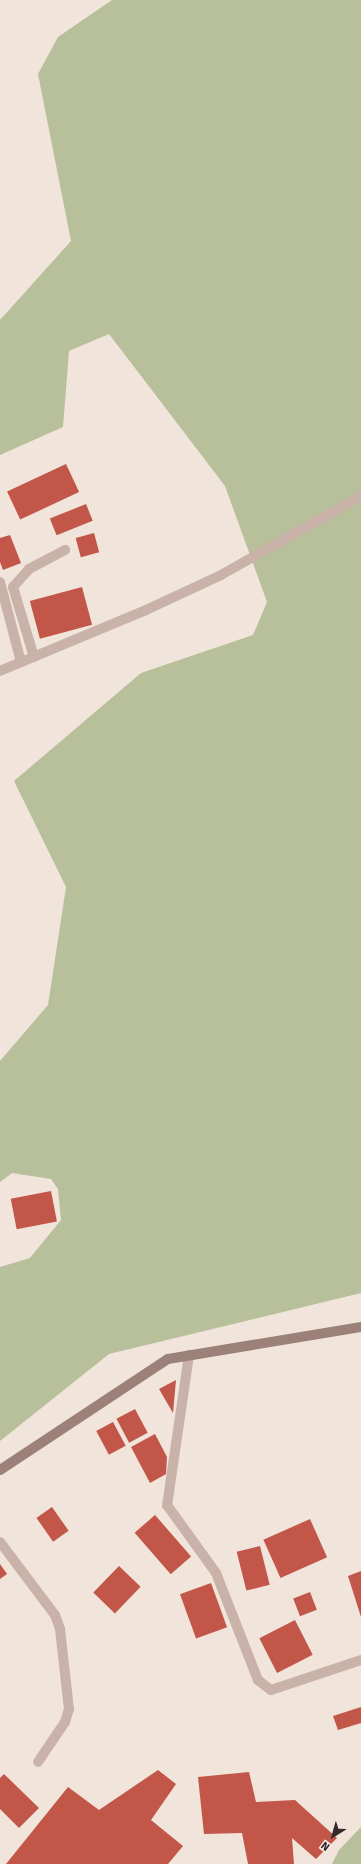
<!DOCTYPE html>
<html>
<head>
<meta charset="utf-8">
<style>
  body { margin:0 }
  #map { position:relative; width:361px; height:1864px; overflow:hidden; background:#f1e4db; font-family:"Fira Sans",sans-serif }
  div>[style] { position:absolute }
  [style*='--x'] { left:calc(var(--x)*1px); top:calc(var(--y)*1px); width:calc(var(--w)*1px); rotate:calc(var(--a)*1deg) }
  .green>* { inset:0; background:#b8bf9b }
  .building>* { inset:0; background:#c25648; transform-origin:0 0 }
  .lane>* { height:10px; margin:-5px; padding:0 5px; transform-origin:5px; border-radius:5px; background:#c9b2a7 }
  .street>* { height:10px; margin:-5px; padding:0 5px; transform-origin:5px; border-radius:5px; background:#c9b2a7 }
  .secondary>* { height:10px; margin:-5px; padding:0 5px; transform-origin:5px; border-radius:5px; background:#9c8179 }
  span { translate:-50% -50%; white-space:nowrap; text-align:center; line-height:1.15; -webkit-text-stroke:3px #f9eee7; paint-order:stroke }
  .north { position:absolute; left:313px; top:1816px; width:40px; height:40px; -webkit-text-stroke:3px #f9eee7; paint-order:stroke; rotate:217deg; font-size:11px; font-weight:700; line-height:16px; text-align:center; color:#352a28 }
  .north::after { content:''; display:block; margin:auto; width:14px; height:18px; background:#352a28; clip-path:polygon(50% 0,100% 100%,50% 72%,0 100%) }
</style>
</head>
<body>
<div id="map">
  <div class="green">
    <div style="clip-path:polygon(112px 0,361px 0,361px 1293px,109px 1354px,0 1441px,0 1267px,30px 1258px,61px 1220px,58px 1189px,51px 1179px,12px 1173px,0 1182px,0 1061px,48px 1005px,66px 887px,14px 781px,141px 673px,253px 635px,267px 602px,225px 486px,109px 334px,69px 351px,63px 427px,0 455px,0 320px,71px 241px,38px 74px,58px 37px)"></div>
    <div style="clip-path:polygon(361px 1827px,361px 1864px,332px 1864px,339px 1850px)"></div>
  </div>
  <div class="building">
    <div style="left:66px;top:464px;width:31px;height:65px;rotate:65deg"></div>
    <div style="left:86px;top:504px;width:18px;height:39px;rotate:68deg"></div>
    <div style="left:94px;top:533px;width:20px;height:19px;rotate:75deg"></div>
    <div style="clip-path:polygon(10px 535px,21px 563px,3px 570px,0 562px,0 538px)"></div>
    <div style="left:82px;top:587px;width:39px;height:54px;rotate:75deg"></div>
    <div style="left:51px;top:1191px;width:31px;height:41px;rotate:79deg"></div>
    <div style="clip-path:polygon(176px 1380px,173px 1413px,159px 1389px)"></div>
    <div style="left:135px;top:1409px;width:27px;height:21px;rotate:62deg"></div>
    <div style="left:113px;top:1422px;width:27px;height:19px;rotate:62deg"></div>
    <div style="clip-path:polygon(155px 1434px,167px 1457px,166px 1474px,150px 1483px,131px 1447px)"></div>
    <div style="left:52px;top:1507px;width:29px;height:19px;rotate:55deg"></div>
    <div style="left:155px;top:1515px;width:55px;height:27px;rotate:49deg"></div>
    <div style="left:310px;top:1519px;width:42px;height:51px;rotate:66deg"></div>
    <div style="left:260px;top:1546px;width:40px;height:24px;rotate:76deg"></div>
    <div style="clip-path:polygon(0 1564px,7px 1574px,0 1579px)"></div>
    <div style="left:119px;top:1566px;width:30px;height:37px;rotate:44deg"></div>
    <div style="clip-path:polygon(361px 1571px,361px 1617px,348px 1576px)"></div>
    <div style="left:211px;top:1583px;width:47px;height:33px;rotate:70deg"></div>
    <div style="left:310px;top:1592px;width:19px;height:18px;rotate:69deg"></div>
    <div style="left:295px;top:1620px;width:39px;height:40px;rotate:63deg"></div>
    <div style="clip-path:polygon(361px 1707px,361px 1723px,338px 1730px,333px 1716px)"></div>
    <div style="clip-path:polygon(158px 1770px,176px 1784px,151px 1820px,183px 1846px,168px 1864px,6px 1864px,68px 1787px,99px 1810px)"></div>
    <div style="clip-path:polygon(249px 1772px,256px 1802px,295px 1800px,337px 1838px,316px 1859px,292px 1838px,294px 1864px,248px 1864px,242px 1833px,204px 1834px,198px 1777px)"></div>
    <div style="clip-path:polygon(4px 1774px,39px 1808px,19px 1828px,0 1809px,0 1778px)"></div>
  </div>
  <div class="lane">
    <div style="--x:34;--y:657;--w:73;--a:-106.7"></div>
    <div style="--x:13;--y:587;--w:24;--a:-48"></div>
    <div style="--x:29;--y:569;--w:41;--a:-27.8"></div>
  </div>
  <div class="street">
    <div style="--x:0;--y:582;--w:83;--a:75.3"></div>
    <div style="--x:0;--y:671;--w:158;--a:-22.7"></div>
    <div style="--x:146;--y:610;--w:83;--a:-25"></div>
    <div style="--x:221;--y:575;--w:161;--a:-29.4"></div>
    <div style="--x:189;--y:1355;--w:152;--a:98.3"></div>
    <div style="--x:167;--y:1505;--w:84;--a:54.2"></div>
    <div style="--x:216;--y:1573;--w:115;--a:68.6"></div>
    <div style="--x:258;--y:1680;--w:16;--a:38"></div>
    <div style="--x:271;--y:1690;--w:95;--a:-18.4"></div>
    <div style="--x:0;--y:1542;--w:91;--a:53"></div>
    <div style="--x:55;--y:1615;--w:15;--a:70"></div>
    <div style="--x:60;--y:1629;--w:81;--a:83.6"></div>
    <div style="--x:69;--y:1709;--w:14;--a:107"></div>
    <div style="--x:65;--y:1722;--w:48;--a:124"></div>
  </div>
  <div class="secondary">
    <div style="--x:0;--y:1470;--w:201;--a:-33.5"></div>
    <div style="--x:168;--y:1359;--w:196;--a:-9.4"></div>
  </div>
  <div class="north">N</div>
</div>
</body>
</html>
